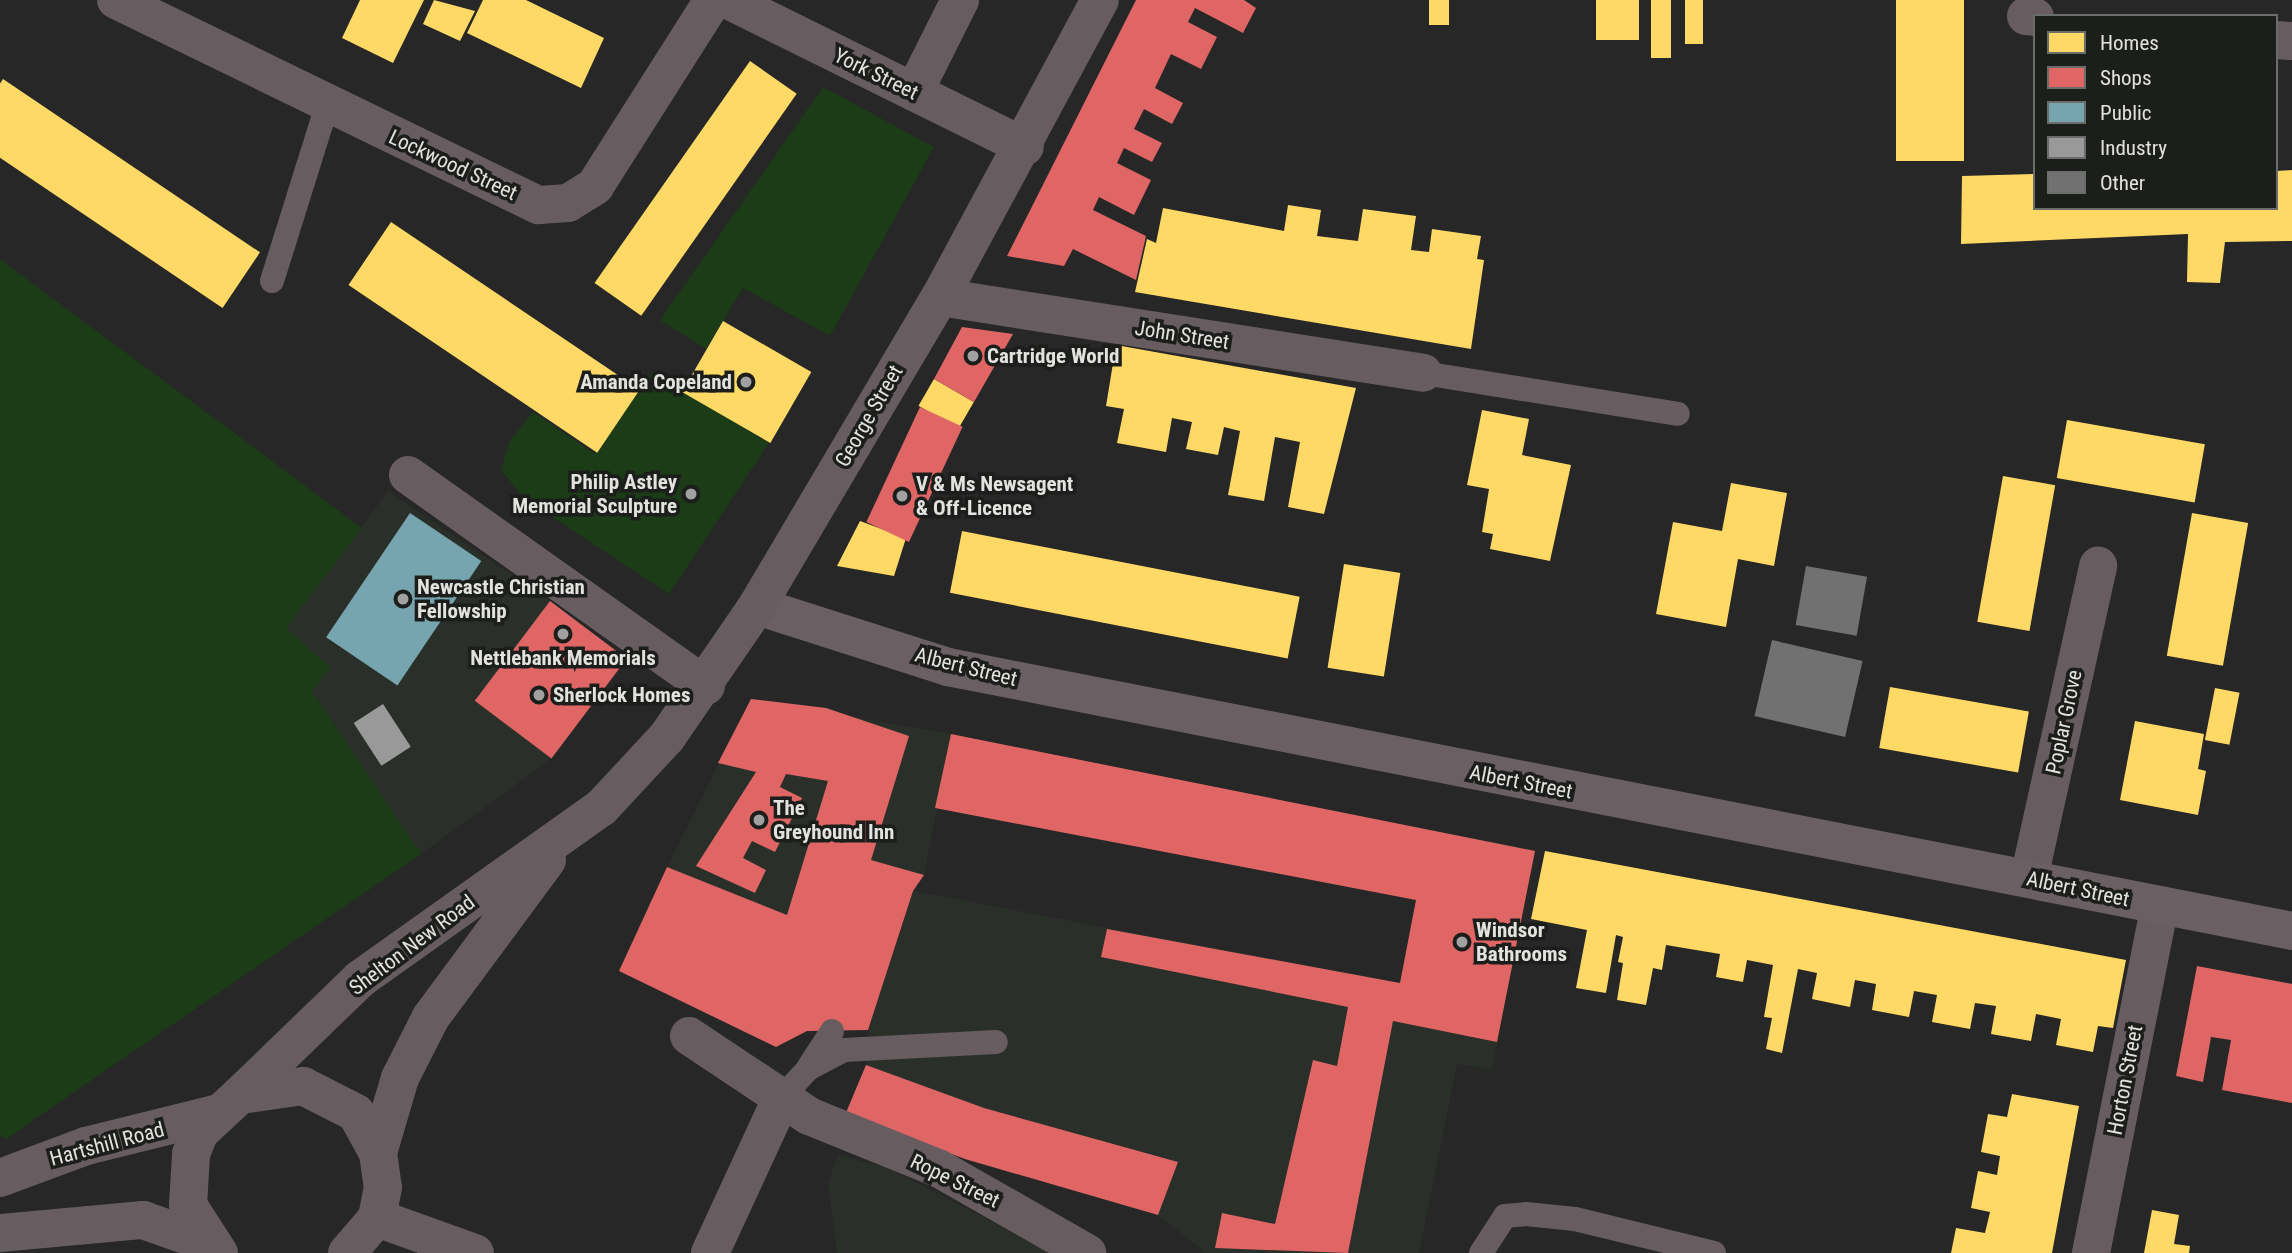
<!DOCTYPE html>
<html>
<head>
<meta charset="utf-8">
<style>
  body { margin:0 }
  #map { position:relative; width:2292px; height:1253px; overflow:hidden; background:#262726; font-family:"Roboto Condensed",sans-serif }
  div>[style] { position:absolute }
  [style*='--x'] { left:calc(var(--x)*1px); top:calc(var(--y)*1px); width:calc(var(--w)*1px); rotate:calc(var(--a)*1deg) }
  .built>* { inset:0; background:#2a3029 }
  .green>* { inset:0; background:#1c3b17 }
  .homes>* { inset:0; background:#ffd966; transform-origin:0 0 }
  .shops>* { inset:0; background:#e06666; transform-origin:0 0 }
  .public>* { inset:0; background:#76a5af; transform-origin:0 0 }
  .industry>* { inset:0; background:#999; transform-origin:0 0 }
  .building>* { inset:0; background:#707170; transform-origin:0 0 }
  .lane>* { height:24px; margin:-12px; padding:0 12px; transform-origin:12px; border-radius:12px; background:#675d60 }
  .street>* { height:38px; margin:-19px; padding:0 19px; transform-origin:19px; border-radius:19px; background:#675d60 }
  .secondary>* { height:38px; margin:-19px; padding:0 19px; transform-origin:19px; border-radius:19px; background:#6a5f62 }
  .primary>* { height:38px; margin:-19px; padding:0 19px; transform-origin:19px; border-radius:19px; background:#675d60 }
  .dots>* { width:19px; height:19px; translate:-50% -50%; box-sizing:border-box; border:4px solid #1c1e1b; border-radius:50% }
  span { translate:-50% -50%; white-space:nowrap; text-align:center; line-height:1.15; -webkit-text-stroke:7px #1c1e1b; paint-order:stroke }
  .street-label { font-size:21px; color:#e2e3e1 }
  .poi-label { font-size:21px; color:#e2e3e1; font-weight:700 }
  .left { translate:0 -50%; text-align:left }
  .right { translate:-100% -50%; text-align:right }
  .legend { position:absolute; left:2033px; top:14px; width:245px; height:196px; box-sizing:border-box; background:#1c1e1b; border:2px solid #6b6d6a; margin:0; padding:9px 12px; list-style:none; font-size:21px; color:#e2e3e1 }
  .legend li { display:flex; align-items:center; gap:14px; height:35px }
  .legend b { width:35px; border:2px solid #6b6d6a }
</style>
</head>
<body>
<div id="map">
  <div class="built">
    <div style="clip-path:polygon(388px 491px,550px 601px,528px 631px,598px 637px,627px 658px,551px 759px,421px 854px,312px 691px,286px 628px)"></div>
    <div style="clip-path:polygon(751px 699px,951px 734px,924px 875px,871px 860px,787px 915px,667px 867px)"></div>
    <div style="clip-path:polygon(1430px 830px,1535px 850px,1492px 1070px,1457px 1064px,1419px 1253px,1206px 1253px,1158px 1215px,965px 1159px,845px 1115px,866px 1065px,868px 1030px,913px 891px,1400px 983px)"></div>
    <div style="clip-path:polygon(838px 1155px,888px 1168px,1053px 1253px,837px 1253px,828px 1183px)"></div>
  </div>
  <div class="green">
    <div style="clip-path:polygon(823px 87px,934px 147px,830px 336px,743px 288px,706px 349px,660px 320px)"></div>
    <div style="clip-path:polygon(0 259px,362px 528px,286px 628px,330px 667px,312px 691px,421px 854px,6px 1139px,0 1136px)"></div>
    <div style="clip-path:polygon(652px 372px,769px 443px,669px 594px,525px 499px,501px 470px,509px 442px,533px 412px,595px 454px)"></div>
  </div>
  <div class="homes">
    <div style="clip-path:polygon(360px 0,424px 0,393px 63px,342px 38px)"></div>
    <div style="clip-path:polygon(434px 0,475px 11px,460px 41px,423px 24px)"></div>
    <div style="clip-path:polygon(483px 0,526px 0,604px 38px,581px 88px,467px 33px)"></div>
    <div style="left:1429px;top:0;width:20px;height:25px"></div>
    <div style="left:1596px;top:0;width:43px;height:40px"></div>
    <div style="left:1651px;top:0;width:20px;height:58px"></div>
    <div style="left:1685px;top:0;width:18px;height:44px"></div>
    <div style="left:1896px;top:0;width:68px;height:161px"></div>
    <div style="left:750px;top:61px;width:57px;height:271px;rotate:35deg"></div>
    <div style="left:3px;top:79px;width:310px;height:67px;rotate:34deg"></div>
    <div style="clip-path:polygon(2292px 170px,2292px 241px,2225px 242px,2220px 283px,2187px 282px,2188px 234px,1961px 244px,1962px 176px,2035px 174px,2035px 208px,2276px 208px,2276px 171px)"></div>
    <div style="clip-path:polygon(1288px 205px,1321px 210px,1317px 236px,1358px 241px,1363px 209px,1416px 216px,1411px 250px,1429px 252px,1432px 229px,1481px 236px,1477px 259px,1484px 260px,1471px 349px,1135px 292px,1147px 239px,1156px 243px,1163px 208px,1284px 231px)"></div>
    <div style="left:391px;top:222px;width:300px;height:76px;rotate:34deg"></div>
    <div style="left:723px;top:321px;width:102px;height:82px;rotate:30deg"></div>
    <div style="clip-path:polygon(1116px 345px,1356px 388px,1324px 514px,1288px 507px,1300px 442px,1275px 437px,1264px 501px,1228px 495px,1240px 431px,1224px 427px,1218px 455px,1186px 449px,1192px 422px,1172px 418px,1166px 452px,1117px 443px,1124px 409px,1106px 406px)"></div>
    <div style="left:934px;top:379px;width:46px;height:31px;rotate:30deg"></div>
    <div style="clip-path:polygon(1482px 410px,1529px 419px,1522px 455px,1571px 465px,1550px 561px,1490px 549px,1493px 534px,1482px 532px,1489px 489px,1467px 485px)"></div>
    <div style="left:2067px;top:420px;width:140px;height:59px;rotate:10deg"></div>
    <div style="left:2003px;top:476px;width:53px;height:148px;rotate:10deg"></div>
    <div style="clip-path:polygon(1731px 483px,1787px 493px,1774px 566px,1738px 559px,1726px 627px,1656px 614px,1673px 522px,1722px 531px)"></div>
    <div style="left:2192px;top:513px;width:57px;height:145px;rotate:10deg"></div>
    <div style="clip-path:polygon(860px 521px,906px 538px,894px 576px,837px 566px)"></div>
    <div style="left:962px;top:531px;width:344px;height:63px;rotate:11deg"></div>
    <div style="left:1344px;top:564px;width:57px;height:105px;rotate:9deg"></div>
    <div style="left:1890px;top:687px;width:141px;height:62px;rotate:10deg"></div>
    <div style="left:2215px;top:688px;width:25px;height:53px;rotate:11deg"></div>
    <div style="clip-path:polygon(2135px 721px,2204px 734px,2198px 769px,2206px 771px,2198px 815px,2120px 800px)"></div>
    <div style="clip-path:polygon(1545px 851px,2126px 960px,2113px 1028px,2098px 1026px,2093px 1052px,2056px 1045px,2061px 1019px,2036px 1014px,2031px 1041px,1991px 1034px,1996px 1006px,1975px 1003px,1970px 1029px,1932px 1022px,1937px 995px,1914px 991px,1909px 1017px,1872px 1010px,1876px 984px,1855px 980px,1850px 1007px,1812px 999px,1817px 973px,1798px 969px,1782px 1053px,1766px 1049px,1772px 1018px,1764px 1017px,1773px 965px,1747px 960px,1743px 982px,1716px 977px,1720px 954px,1666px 945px,1662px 970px,1653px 968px,1646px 1005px,1617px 1000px,1623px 963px,1618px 962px,1623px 937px,1616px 935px,1606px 993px,1576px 988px,1587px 930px,1531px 919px)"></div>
    <div style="clip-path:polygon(2012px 1094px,2079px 1106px,2052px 1253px,1951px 1253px,1956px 1228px,1985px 1233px,1990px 1212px,1971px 1208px,1978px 1171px,1997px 1175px,2000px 1156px,1981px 1152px,1988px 1114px,2007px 1117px)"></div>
    <div style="clip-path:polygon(2152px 1210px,2179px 1215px,2174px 1244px,2190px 1246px,2189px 1253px,2144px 1253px)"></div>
  </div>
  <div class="shops">
    <div style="clip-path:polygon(1136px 0,1244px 0,1256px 8px,1243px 33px,1195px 8px,1188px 22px,1217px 37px,1201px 69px,1171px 54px,1155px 88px,1183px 103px,1172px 124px,1144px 109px,1134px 129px,1162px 143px,1152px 162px,1124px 148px,1117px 163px,1151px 180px,1134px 215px,1099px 197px,1093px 210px,1146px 236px,1136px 280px,1073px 249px,1064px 266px,1007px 256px)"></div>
    <div style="clip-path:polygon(962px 327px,1013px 334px,974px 402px,934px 379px)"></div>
    <div style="left:920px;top:407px;width:47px;height:127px;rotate:25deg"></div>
    <div style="left:550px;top:601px;width:96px;height:125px;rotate:37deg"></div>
    <div style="clip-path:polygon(751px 699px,826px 708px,909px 736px,871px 860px,924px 875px,913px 891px,868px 1030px,807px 1031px,776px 1047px,619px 971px,667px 867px,787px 915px,828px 781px,786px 774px,780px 787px,802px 798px,775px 852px,752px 841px,743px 858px,766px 870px,755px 893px,696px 866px,756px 772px,718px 763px)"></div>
    <div style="clip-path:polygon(951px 734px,1535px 851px,1497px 1042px,1393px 1021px,1348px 1253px,1215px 1248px,1222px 1213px,1275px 1224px,1313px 1060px,1337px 1066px,1348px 1007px,1101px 957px,1107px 929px,1400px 983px,1416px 900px,935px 808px)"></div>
    <div style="clip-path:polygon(2197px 966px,2292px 984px,2292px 1103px,2222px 1090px,2231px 1040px,2211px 1037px,2203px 1082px,2176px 1076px)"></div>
    <div style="clip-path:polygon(866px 1065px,984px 1108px,1178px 1162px,1158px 1215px,965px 1159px,845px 1115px)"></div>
  </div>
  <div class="public">
    <div style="left:410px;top:513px;width:86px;height:150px;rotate:34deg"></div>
  </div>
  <div class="industry">
    <div style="left:383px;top:704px;width:51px;height:35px;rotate:57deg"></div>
  </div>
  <div class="building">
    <div style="left:1806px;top:566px;width:62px;height:60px;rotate:10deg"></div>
    <div style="left:1772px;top:640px;width:93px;height:78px;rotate:13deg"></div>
  </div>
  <div class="lane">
    <div style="--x:272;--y:281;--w:183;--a:-72.6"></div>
    <div style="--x:1423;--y:373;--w:258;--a:9.1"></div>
    <div style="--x:808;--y:1068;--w:44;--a:-57"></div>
    <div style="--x:782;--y:1097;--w:38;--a:-47"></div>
    <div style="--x:808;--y:1069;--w:41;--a:-27.8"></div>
    <div style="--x:844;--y:1050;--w:152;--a:-3"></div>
    <div style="--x:1481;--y:1253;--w:44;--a:-57"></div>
    <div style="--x:1505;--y:1216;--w:21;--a:-5"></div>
    <div style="--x:1526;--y:1214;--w:49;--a:5.8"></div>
    <div style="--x:1575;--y:1219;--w:143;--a:13.7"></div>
  </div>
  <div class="street">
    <div style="--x:116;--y:0;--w:470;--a:25.9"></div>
    <div style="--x:539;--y:205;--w:29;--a:-4"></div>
    <div style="--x:568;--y:203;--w:32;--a:-32"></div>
    <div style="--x:595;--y:186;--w:220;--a:-57.6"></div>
    <div style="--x:728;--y:0;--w:331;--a:26.3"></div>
    <div style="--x:2026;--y:16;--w:9;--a:6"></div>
    <div style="--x:2276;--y:40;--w:16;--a:4"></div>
    <div style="--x:914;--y:92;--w:103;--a:-63.4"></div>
    <div style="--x:940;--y:297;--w:489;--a:8.9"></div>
    <div style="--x:408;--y:475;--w:365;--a:35.3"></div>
    <div style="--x:2029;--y:878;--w:320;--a:-77.5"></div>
    <div style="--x:689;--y:1036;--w:144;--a:33.7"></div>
    <div style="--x:809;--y:1116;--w:139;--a:22"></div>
    <div style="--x:938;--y:1168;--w:172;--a:29.7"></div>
    <div style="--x:377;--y:1218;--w:104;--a:19.7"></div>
    <div style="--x:710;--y:1253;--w:172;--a:-65.2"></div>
    <div style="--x:2091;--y:1253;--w:354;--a:-78.8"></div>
  </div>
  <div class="secondary">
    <div style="--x:757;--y:606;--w:201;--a:17.7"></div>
    <div style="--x:948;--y:667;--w:1370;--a:11.11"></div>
  </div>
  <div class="primary">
    <div style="--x:240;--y:1095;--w:167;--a:-44"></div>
    <div style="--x:360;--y:979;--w:296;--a:-35.4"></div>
    <div style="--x:601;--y:808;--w:97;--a:-47.1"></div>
    <div style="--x:667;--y:737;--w:159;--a:-55.5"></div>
    <div style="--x:757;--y:606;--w:359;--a:-59.4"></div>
    <div style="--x:940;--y:297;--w:337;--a:-61.7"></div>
    <div style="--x:378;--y:1153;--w:78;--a:-73.7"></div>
    <div style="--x:400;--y:1078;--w:68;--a:-63.1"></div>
    <div style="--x:431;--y:1017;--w:195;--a:-53.5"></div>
    <div style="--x:0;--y:1178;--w:92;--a:-20.4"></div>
    <div style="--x:86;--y:1146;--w:133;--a:-13.9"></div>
    <div style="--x:0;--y:1233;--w:144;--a:-5.2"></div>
    <div style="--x:143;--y:1220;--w:69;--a:19.5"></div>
    <div style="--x:219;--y:1253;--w:57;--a:-122.9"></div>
    <div style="--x:188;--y:1205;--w:51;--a:-86.6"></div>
    <div style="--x:191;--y:1154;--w:24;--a:-68"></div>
    <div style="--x:200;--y:1132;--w:54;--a:-42.8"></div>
    <div style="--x:240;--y:1095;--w:64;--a:-8.1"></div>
    <div style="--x:303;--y:1086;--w:59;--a:27"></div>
    <div style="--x:356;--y:1113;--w:46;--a:61.2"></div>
    <div style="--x:378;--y:1153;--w:34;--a:82"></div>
    <div style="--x:383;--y:1187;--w:32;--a:101"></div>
    <div style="--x:377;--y:1218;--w:46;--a:130.6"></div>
  </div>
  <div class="dots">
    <div style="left:973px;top:356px;background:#a0a1a0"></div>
    <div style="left:746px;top:382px;background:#a0a1a0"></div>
    <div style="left:691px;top:494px;background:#a0a1a0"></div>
    <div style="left:902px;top:496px;background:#a0a1a0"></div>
    <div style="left:403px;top:599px;background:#a0a1a0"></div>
    <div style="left:563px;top:634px;background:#a0a1a0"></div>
    <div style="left:539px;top:695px;background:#a0a1a0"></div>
    <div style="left:759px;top:820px;background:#a0a1a0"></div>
    <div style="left:1462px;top:942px;background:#a0a1a0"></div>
  </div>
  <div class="street-label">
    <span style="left:876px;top:74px;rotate:26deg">York Street</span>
    <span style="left:453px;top:165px;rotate:25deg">Lockwood Street</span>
    <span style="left:1182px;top:335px;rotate:9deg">John Street</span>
    <span style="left:869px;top:416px;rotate:-60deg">George Street</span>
    <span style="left:966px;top:667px;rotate:14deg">Albert Street</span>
    <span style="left:2064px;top:722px;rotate:-78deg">Poplar Grove</span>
    <span style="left:1521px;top:782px;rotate:11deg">Albert Street</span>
    <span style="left:2078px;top:889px;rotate:12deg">Albert Street</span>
    <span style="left:412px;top:945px;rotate:-37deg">Shelton New Road</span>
    <span style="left:2125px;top:1080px;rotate:-79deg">Horton Street</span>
    <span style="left:107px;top:1144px;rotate:-15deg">Hartshill Road</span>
    <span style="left:955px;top:1181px;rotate:26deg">Rope Street</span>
  </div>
  <div class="poi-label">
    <span class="left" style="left:987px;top:356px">Cartridge World</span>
    <span class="right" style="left:732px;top:382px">Amanda Copeland</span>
    <span class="right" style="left:677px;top:494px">Philip Astley<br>Memorial Sculpture</span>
    <span class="left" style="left:916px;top:496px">V &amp; Ms Newsagent<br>&amp; Off-Licence</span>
    <span class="left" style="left:417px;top:599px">Newcastle Christian<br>Fellowship</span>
    <span style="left:563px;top:658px">Nettlebank Memorials</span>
    <span class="left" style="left:553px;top:695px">Sherlock Homes</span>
    <span class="left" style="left:773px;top:820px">The<br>Greyhound Inn</span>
    <span class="left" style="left:1476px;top:942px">Windsor<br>Bathrooms</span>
  </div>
  <ul class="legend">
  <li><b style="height:19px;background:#ffd966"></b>Homes</li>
  <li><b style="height:19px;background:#e06666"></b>Shops</li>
  <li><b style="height:19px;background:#76a5af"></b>Public</li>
  <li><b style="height:19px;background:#999"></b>Industry</li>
  <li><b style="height:19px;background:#707170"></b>Other</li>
  </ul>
</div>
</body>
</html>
